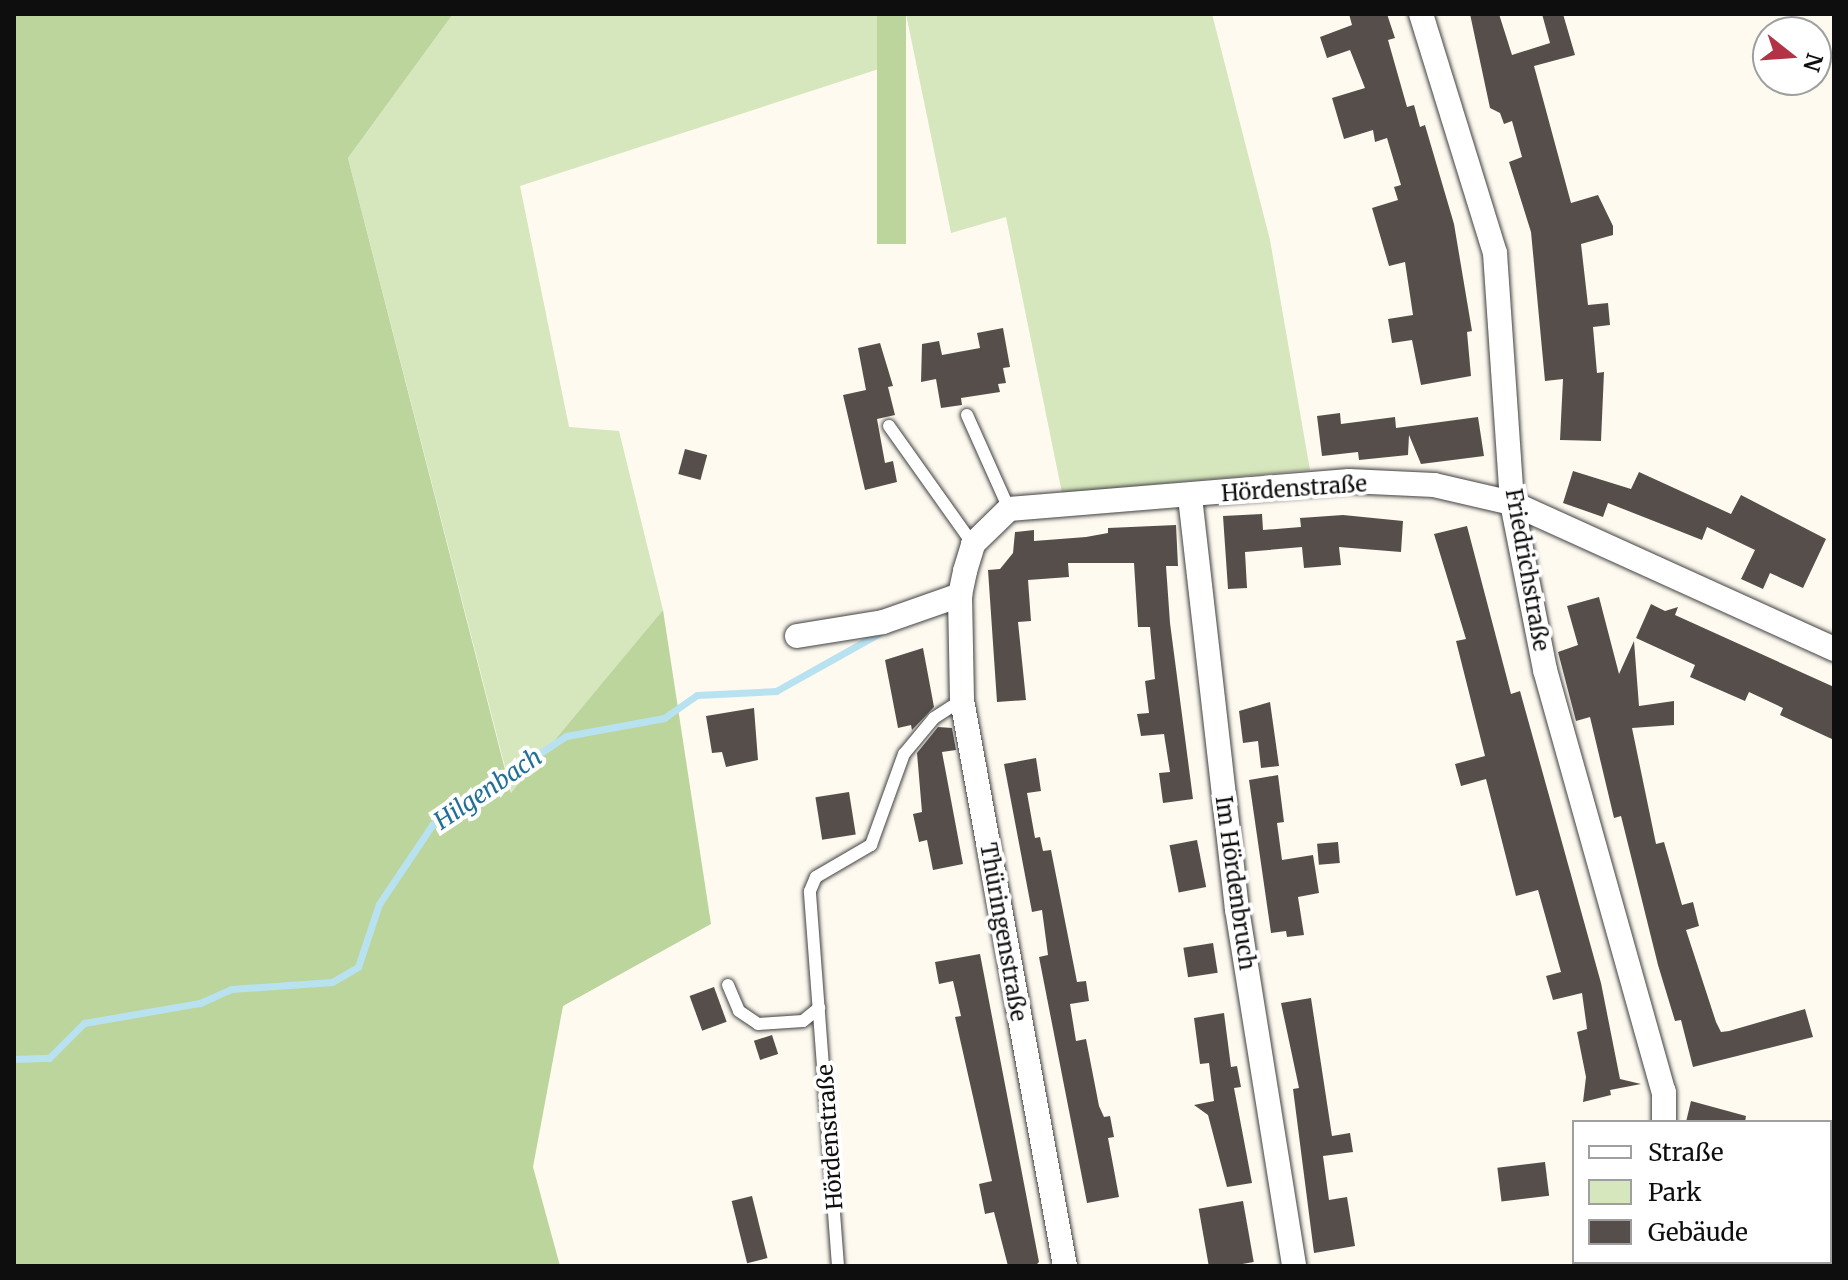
<!DOCTYPE html>
<html>
<head>
<meta charset="utf-8">
<style>
  body { margin:0 }
  #map { position:relative; width:1848px; height:1280px; overflow:hidden; background:#fefaf0; font-family:Merriweather,serif }
  div>[style] { position:absolute }
  [style*='--x'] { left:calc(var(--x)*1px); top:calc(var(--y)*1px); width:calc(var(--w)*1px); rotate:calc(var(--a)*1deg) }
  .green>* { inset:0; background:#d6e6bd }
  .forest>* { inset:0; background:#bcd59d; transform-origin:0 0 }
  .stream>* { height:7px; margin:-3.5px; padding:0 3.5px; transform-origin:3.5px; border-radius:3.5px; background:#b9e2f1 }
  .building>* { inset:0; background:#564e4b; transform-origin:0 0 }
  .roads { filter:drop-shadow(0 0 2px #414141) drop-shadow(0 0 2px #414141) }
  .service>* { height:12px; margin:-6px; padding:0 6px; transform-origin:6px; border-radius:6px; background:#fff }
  .minor>* { height:24px; margin:-12px; padding:0 12px; transform-origin:12px; border-radius:12px; background:#fff }
  span { translate:-50% -50%; white-space:nowrap; text-align:center; line-height:1.15; -webkit-text-stroke:8px #fff; paint-order:stroke }
  .street-label { font-size:22px; color:#0e0e0e }
  .water-label { font-size:24px; color:#227095; font-style:italic }
  .frame { position:absolute; inset:0; border:16px solid #0e0e0e; pointer-events:none }
  .legend { position:absolute; left:1572px; top:1120px; width:260px; height:144px; box-sizing:border-box; background:#fff; border:2px solid #9f9f9f; margin:0; padding:10px 14px; list-style:none; font-size:24px; color:#0e0e0e }
  .legend li { display:flex; align-items:center; gap:16px; height:40px }
  .legend b { width:40px; border:2px solid #9f9f9f }
  .north { position:absolute; left:1752px; top:16px; width:80px; height:80px; box-sizing:border-box; background:#fff; border:2px solid #9f9f9f; border-radius:50%; rotate:107deg; font-size:22px; font-weight:700; line-height:32px; text-align:center; color:#0e0e0e }
  .north::after { content:''; display:block; margin:auto; width:28px; height:36px; background:#b23246; clip-path:polygon(50% 0,100% 100%,50% 72%,0 100%) }
</style>
</head>
<body>
<div id="map">
  <div class="green">
    <div style="clip-path:polygon(453px 14px,877px 14px,888px 66px,520px 186px,569px 427px,619px 431px,663px 610px,512px 794px,348px 158px)"></div>
    <div style="clip-path:polygon(906px 14px,1212px 14px,1270px 240px,1310px 470px,1062px 493px,1006px 217px,951px 233px)"></div>
  </div>
  <div class="forest">
    <div style="clip-path:polygon(14px 14px,453px 14px,348px 158px,511px 793px,663px 610px,711px 924px,563px 1006px,533px 1167px,560px 1266px,14px 1266px)"></div>
    <div style="left:877px;top:14px;width:29px;height:230px"></div>
  </div>
  <div class="stream">
    <div style="--x:14;--y:1059;--w:35;--a:-2"></div>
    <div style="--x:49;--y:1058;--w:49;--a:-45"></div>
    <div style="--x:84;--y:1023;--w:118;--a:-9.8"></div>
    <div style="--x:200;--y:1003;--w:34;--a:-24"></div>
    <div style="--x:231;--y:989;--w:101;--a:-4"></div>
    <div style="--x:332;--y:982;--w:30;--a:-30"></div>
    <div style="--x:358;--y:967;--w:66;--a:-71.6"></div>
    <div style="--x:379;--y:904;--w:95;--a:-56.1"></div>
    <div style="--x:432;--y:825;--w:161;--a:-33.6"></div>
    <div style="--x:566;--y:736;--w:100;--a:-10.4"></div>
    <div style="--x:664;--y:718;--w:40;--a:-34.9"></div>
    <div style="--x:697;--y:695;--w:79;--a:-2.9"></div>
    <div style="--x:776;--y:691;--w:117;--a:-29.2"></div>
  </div>
  <div class="building">
    <div style="clip-path:polygon(1349px 14px,1387px 14px,1395px 38px,1388px 40px,1407px 107px,1414px 105px,1420px 127px,1425px 125px,1454px 224px,1472px 331px,1467px 332px,1471px 376px,1421px 385px,1412px 340px,1392px 343px,1388px 319px,1413px 315px,1405px 262px,1389px 266px,1372px 208px,1398px 200px,1394px 187px,1401px 185px,1387px 138px,1375px 142px,1373px 130px,1344px 139px,1332px 98px,1365px 88px,1350px 50px,1327px 58px,1320px 37px,1352px 25px)"></div>
    <div style="clip-path:polygon(1470px 14px,1499px 14px,1512px 55px,1550px 43px,1542px 14px,1563px 14px,1575px 55px,1534px 66px,1571px 203px,1598px 195px,1613px 226px,1613px 235px,1581px 244px,1588px 305px,1608px 303px,1610px 325px,1593px 327px,1597px 373px,1604px 372px,1601px 441px,1560px 440px,1563px 379px,1545px 381px,1531px 232px,1509px 162px,1522px 157px,1512px 121px,1504px 124px,1500px 113px,1490px 108px)"></div>
    <div style="clip-path:polygon(1003px 328px,1010px 367px,1003px 368px,1006px 383px,998px 384px,1000px 392px,961px 398px,962px 405px,941px 408px,936px 379px,921px 382px,922px 344px,939px 341px,942px 355px,980px 348px,977px 333px)"></div>
    <div style="clip-path:polygon(880px 343px,893px 386px,888px 387px,895px 415px,877px 419px,885px 463px,893px 461px,897px 482px,865px 490px,843px 395px,866px 390px,858px 348px)"></div>
    <div style="clip-path:polygon(1340px 413px,1341px 424px,1395px 417px,1396px 428px,1478px 417px,1484px 456px,1421px 464px,1409px 435px,1408px 455px,1359px 460px,1358px 452px,1322px 456px,1317px 416px)"></div>
    <div style="left:685px;top:449px;width:23px;height:26px;rotate:15deg"></div>
    <div style="clip-path:polygon(1573px 471px,1631px 489px,1639px 472px,1731px 514px,1741px 495px,1826px 539px,1803px 588px,1770px 573px,1763px 589px,1741px 579px,1755px 550px,1707px 527px,1702px 540px,1608px 503px,1603px 517px,1563px 503px)"></div>
    <div style="clip-path:polygon(1262px 514px,1263px 530px,1301px 527px,1300px 518px,1343px 515px,1403px 521px,1401px 552px,1339px 547px,1341px 565px,1304px 568px,1302px 547px,1245px 552px,1247px 588px,1228px 589px,1223px 516px)"></div>
    <div style="clip-path:polygon(1176px 525px,1178px 566px,1166px 566px,1170px 623px,1193px 799px,1163px 803px,1159px 773px,1170px 772px,1164px 734px,1141px 736px,1137px 714px,1149px 713px,1145px 681px,1155px 679px,1150px 627px,1138px 627px,1134px 563px,1068px 563px,1069px 577px,1028px 580px,1031px 621px,1018px 622px,1026px 700px,997px 702px,988px 570px,1000px 569px,1013px 553px,1015px 532px,1034px 530px,1034px 541px,1086px 537px,1108px 533px,1108px 528px)"></div>
    <div style="clip-path:polygon(1467px 526px,1511px 694px,1520px 691px,1601px 983px,1620px 1079px,1641px 1084px,1610px 1090px,1611px 1095px,1583px 1102px,1586px 1077px,1577px 1032px,1587px 1029px,1582px 993px,1553px 1000px,1546px 976px,1561px 972px,1538px 890px,1516px 896px,1486px 779px,1461px 786px,1455px 764px,1485px 756px,1456px 641px,1466px 639px,1434px 534px)"></div>
    <div style="clip-path:polygon(1599px 597px,1619px 674px,1634px 641px,1639px 706px,1674px 701px,1674px 725px,1632px 728px,1656px 844px,1664px 842px,1682px 905px,1693px 902px,1699px 926px,1686px 930px,1716px 1022px,1721px 1032px,1729px 1031px,1805px 1009px,1813px 1037px,1693px 1067px,1681px 1020px,1675px 1021px,1658px 965px,1621px 816px,1614px 818px,1590px 717px,1576px 721px,1558px 652px,1578px 645px,1567px 606px)"></div>
    <div style="clip-path:polygon(1651px 604px,1665px 611px,1678px 607px,1675px 615px,1834px 687px,1834px 740px,1780px 715px,1783px 708px,1749px 692px,1745px 701px,1690px 677px,1695px 665px,1636px 638px)"></div>
    <div style="clip-path:polygon(923px 648px,934px 707px,912px 730px,911px 725px,898px 728px,885px 660px)"></div>
    <div style="clip-path:polygon(1270px 702px,1279px 766px,1261px 768px,1258px 741px,1243px 743px,1239px 711px)"></div>
    <div style="clip-path:polygon(754px 708px,758px 760px,726px 767px,722px 752px,712px 753px,706px 716px)"></div>
    <div style="clip-path:polygon(938px 727px,952px 728px,956px 750px,942px 752px,963px 864px,933px 870px,927px 840px,919px 842px,913px 814px,922px 812px,917px 753px)"></div>
    <div style="clip-path:polygon(1036px 758px,1041px 791px,1027px 793px,1035px 838px,1040px 837px,1043px 851px,1051px 850px,1077px 982px,1086px 981px,1089px 1001px,1070px 1004px,1076px 1041px,1086px 1039px,1099px 1106px,1104px 1117px,1110px 1116px,1114px 1137px,1108px 1138px,1119px 1197px,1087px 1203px,1039px 957px,1048px 955px,1042px 910px,1032px 912px,1004px 764px)"></div>
    <div style="clip-path:polygon(1278px 775px,1284px 822px,1277px 823px,1282px 860px,1313px 855px,1319px 893px,1298px 897px,1304px 935px,1287px 937px,1286px 931px,1271px 933px,1249px 780px)"></div>
    <div style="left:849px;top:792px;width:43px;height:34px;rotate:81deg"></div>
    <div style="left:1197px;top:840px;width:48px;height:28px;rotate:79deg"></div>
    <div style="left:1338px;top:842px;width:21px;height:21px;rotate:85deg"></div>
    <div style="left:1213px;top:943px;width:30px;height:30px;rotate:81deg"></div>
    <div style="clip-path:polygon(980px 954px,1039px 1262px,1035px 1266px,1008px 1266px,994px 1212px,985px 1214px,979px 1184px,992px 1181px,955px 1017px,961px 1016px,953px 981px,939px 984px,935px 962px)"></div>
    <div style="left:714px;top:987px;width:37px;height:26px;rotate:70deg"></div>
    <div style="clip-path:polygon(1311px 998px,1332px 1136px,1350px 1133px,1353px 1152px,1323px 1156px,1329px 1200px,1347px 1197px,1355px 1246px,1314px 1253px,1293px 1089px,1299px 1088px,1281px 1003px)"></div>
    <div style="clip-path:polygon(1224px 1013px,1231px 1067px,1237px 1066px,1241px 1087px,1234px 1088px,1252px 1183px,1227px 1187px,1208px 1115px,1194px 1105px,1214px 1101px,1209px 1063px,1200px 1064px,1194px 1018px)"></div>
    <div style="left:772px;top:1035px;width:20px;height:19px;rotate:72deg"></div>
    <div style="clip-path:polygon(1691px 1101px,1746px 1116px,1745px 1122px,1686px 1122px)"></div>
    <div style="left:1545px;top:1162px;width:34px;height:48px;rotate:83deg"></div>
    <div style="left:752px;top:1196px;width:64px;height:21px;rotate:76deg"></div>
    <div style="left:1243px;top:1201px;width:62px;height:45px;rotate:80deg"></div>
  </div>
  <div class="roads">
    <div class="service">
      <div style="--x:967;--y:415;--w:103;--a:65.9"></div>
      <div style="--x:889;--y:426;--w:145;--a:54.6"></div>
      <div style="--x:728;--y:985;--w:28;--a:67"></div>
      <div style="--x:739;--y:1011;--w:23;--a:34"></div>
      <div style="--x:758;--y:1024;--w:45;--a:-3.8"></div>
      <div style="--x:803;--y:1021;--w:21;--a:-39"></div>
      <div style="--x:838;--y:1266;--w:376;--a:-94.3"></div>
      <div style="--x:810;--y:891;--w:15;--a:-67"></div>
      <div style="--x:816;--y:877;--w:64;--a:-30.2"></div>
      <div style="--x:871;--y:845;--w:97;--a:-70.1"></div>
      <div style="--x:904;--y:754;--w:47;--a:-50.2"></div>
      <div style="--x:934;--y:718;--w:33;--a:-33"></div>
    </div>
    <div class="minor">
      <div style="--x:1421;--y:14;--w:250;--a:72.8"></div>
      <div style="--x:1495;--y:253;--w:251;--a:86.1"></div>
      <div style="--x:1512;--y:503;--w:170;--a:78.8"></div>
      <div style="--x:1545;--y:670;--w:438;--a:74.3"></div>
      <div style="--x:1664;--y:1092;--w:30;--a:90"></div>
      <div style="--x:1190;--y:497;--w:415;--a:83.5"></div>
      <div style="--x:1237;--y:909;--w:362;--a:80.9"></div>
      <div style="--x:797;--y:636;--w:87;--a:-9.2"></div>
      <div style="--x:883;--y:622;--w:82;--a:-19.3"></div>
      <div style="--x:1065;--y:1266;--w:575;--a:-100.31"></div>
      <div style="--x:962;--y:700;--w:105;--a:-91.1"></div>
      <div style="--x:960;--y:595;--w:25;--a:-78"></div>
      <div style="--x:965;--y:571;--w:28;--a:-73"></div>
      <div style="--x:973;--y:544;--w:50;--a:-44.2"></div>
      <div style="--x:1009;--y:509;--w:341;--a:-4.7"></div>
      <div style="--x:1349;--y:481;--w:85;--a:2.7"></div>
      <div style="--x:1434;--y:485;--w:80;--a:13"></div>
      <div style="--x:1512;--y:503;--w:354;--a:24.4"></div>
      <div style="--x:1626;--y:1266;--w:4;--a:-76"></div>
    </div>
  </div>
  <div class="street-label">
    <span style="left:1294px;top:489px;rotate:-4deg">Hördenstraße</span>
    <span style="left:1527px;top:570px;rotate:80deg">Friedrichstraße</span>
    <span style="left:1235px;top:883px;rotate:82deg">Im Hördenbruch</span>
    <span style="left:1003px;top:932px;rotate:80deg">Thüringenstraße</span>
    <span style="left:830px;top:1137px;rotate:-94deg">Hördenstraße</span>
  </div>
  <div class="water-label">
    <span style="left:488px;top:789px;rotate:-34deg">Hilgenbach</span>
  </div>
  <div class="frame"></div>
  <ul class="legend">
  <li><b style="height:10px;background:#fff"></b>Straße</li>
  <li><b style="height:22px;background:#d6e6bd"></b>Park</li>
  <li><b style="height:22px;background:#564e4b"></b>Gebäude</li>
  </ul>
  <div class="north">N</div>
</div>
</body>
</html>
